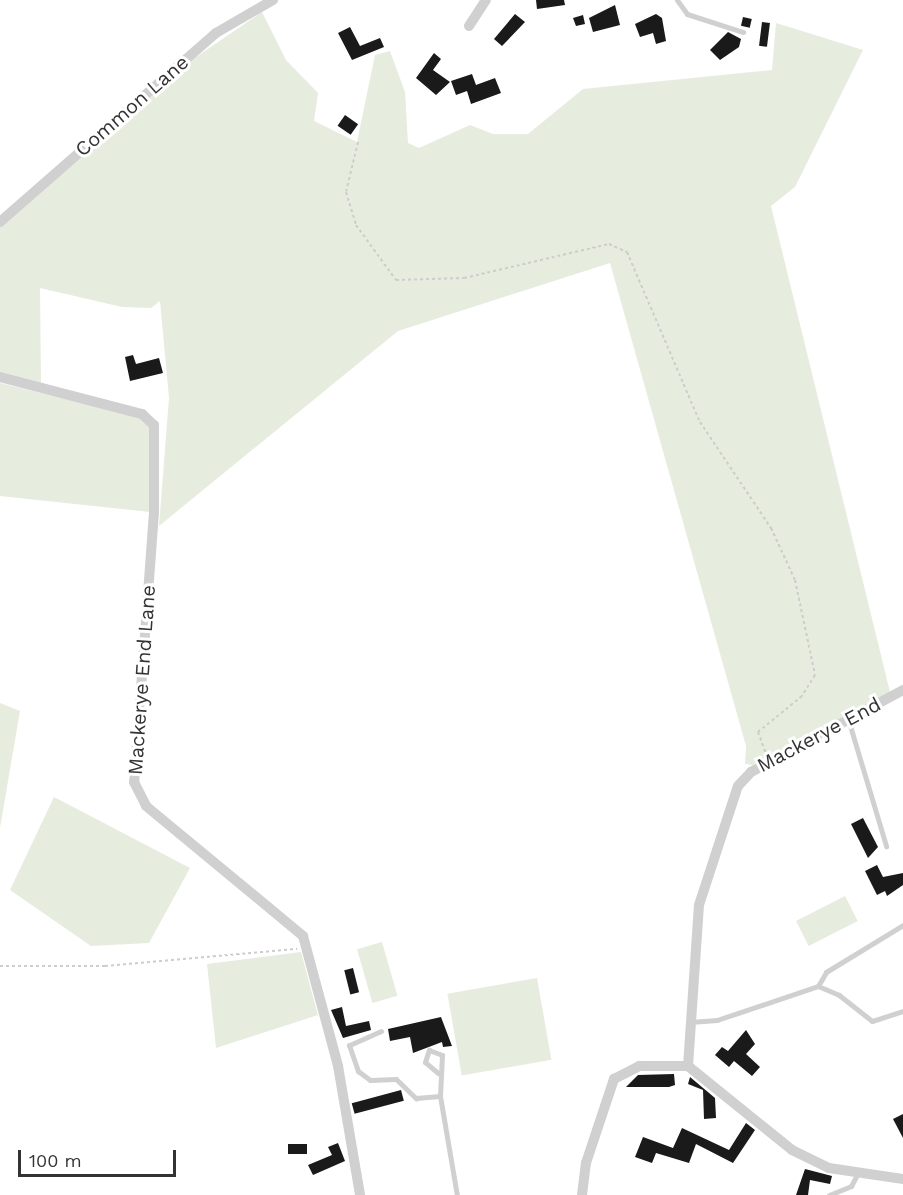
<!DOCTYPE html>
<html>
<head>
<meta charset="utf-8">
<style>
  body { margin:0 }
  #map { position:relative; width:903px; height:1195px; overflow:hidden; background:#fff; font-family:"Work Sans",sans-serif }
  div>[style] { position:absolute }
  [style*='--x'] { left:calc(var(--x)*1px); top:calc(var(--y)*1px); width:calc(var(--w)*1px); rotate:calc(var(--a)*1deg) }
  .green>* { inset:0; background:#e6ecde; transform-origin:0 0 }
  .building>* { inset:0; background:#1a1a1a; transform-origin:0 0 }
  .path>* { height:2px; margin-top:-1px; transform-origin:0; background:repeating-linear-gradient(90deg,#cdcdcd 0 3px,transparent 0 6px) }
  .service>* { height:5px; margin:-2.5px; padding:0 2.5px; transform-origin:2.5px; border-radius:2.5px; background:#d0d0d0 }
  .minor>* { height:10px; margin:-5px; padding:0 5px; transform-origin:5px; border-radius:5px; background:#d0d0d0 }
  span { translate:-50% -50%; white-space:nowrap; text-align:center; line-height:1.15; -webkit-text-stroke:6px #fff; paint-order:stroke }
  .street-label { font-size:20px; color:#333 }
  .scale { position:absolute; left:18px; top:1150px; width:158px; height:27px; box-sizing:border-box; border:3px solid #333; border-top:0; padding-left:8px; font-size:18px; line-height:21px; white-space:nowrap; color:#333; -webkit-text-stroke:4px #fff; paint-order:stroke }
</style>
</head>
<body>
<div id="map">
  <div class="green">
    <div style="clip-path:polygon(262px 12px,286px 60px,318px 93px,314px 121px,357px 142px,375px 55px,390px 51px,405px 92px,408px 143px,419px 148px,470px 125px,493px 134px,528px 134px,583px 89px,772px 70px,776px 23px,863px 50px,795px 187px,771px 206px,890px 692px,753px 765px,745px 764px,746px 746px,610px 263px,398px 331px,159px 526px,169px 398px,160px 301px,151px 308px,122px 307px,40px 288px,41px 386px,0 373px,0 227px,189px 62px)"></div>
    <div style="clip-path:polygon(0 383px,143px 418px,149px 425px,150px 512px,0 496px)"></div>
    <div style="clip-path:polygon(0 703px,20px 711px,0 828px)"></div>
    <div style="clip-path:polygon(54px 797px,190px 868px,149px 943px,91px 946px,10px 890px)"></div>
    <div style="left:845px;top:896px;width:28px;height:55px;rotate:63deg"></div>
    <div style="left:382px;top:942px;width:56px;height:26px;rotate:74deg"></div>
    <div style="clip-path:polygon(301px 952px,318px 1015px,216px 1048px,207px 964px)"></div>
    <div style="left:537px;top:978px;width:83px;height:91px;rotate:80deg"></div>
  </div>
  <div class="building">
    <div style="clip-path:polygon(536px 0,564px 0,565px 5px,537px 9px)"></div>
    <div style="clip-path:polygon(615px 5px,620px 25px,593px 32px,589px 18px)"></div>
    <div style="clip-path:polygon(515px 14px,525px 22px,502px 46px,494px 39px)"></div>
    <div style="clip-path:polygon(656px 14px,662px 18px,666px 41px,656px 44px,653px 33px,640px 37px,635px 24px)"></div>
    <div style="clip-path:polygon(583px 15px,585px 24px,576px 26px,573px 18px)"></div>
    <div style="left:743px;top:17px;width:9px;height:9px;rotate:13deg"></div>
    <div style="left:762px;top:22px;width:8px;height:24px;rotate:7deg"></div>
    <div style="clip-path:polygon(350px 27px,360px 46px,380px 38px,384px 47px,352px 60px,338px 33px)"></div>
    <div style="clip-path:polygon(728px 32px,741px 39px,739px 47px,720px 60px,710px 50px)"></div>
    <div style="clip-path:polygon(434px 53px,441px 59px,433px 70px,450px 82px,436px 95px,416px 78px)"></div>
    <div style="clip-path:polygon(472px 74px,476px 85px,495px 78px,501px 93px,471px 104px,467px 91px,456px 95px,451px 81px)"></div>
    <div style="left:345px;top:115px;width:16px;height:13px;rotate:35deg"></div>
    <div style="clip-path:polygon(133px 355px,136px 364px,159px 358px,163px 373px,130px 381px,125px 357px)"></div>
    <div style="clip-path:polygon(863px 818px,878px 847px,868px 858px,851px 824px)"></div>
    <div style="clip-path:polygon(877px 865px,883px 877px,903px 873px,903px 885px,887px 896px,885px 891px,877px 895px,865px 871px)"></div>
    <div style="left:353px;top:968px;width:25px;height:9px;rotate:76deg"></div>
    <div style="clip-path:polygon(342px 1007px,346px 1026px,369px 1021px,371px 1030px,343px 1038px,331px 1010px)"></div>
    <div style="clip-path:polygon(441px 1017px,452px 1046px,443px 1047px,442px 1042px,413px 1053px,410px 1037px,390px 1041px,388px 1029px)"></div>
    <div style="clip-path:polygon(746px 1030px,755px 1044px,746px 1054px,760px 1067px,752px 1076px,734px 1061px,729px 1067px,715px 1055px,722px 1047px,728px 1051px)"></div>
    <div style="clip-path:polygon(674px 1074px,675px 1085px,669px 1087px,626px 1087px,638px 1075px)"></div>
    <div style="clip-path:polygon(690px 1077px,715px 1098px,716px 1118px,704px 1119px,703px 1090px,688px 1084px)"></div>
    <div style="left:401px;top:1090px;width:11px;height:51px;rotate:75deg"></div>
    <div style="clip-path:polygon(903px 1114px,903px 1138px,893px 1119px)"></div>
    <div style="clip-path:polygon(746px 1123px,755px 1130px,733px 1163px,696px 1144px,689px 1163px,656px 1153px,652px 1163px,635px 1157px,643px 1137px,673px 1148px,682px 1128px,729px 1150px)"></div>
    <div style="clip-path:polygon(338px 1143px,345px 1161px,313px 1175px,308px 1165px,332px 1155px,328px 1147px)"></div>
    <div style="left:288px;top:1144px;width:19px;height:10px"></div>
    <div style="clip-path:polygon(805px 1169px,832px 1176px,830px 1184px,810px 1180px,808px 1195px,796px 1195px)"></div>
  </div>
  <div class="path">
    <div style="--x:358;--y:142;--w:51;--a:103.5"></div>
    <div style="--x:346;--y:192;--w:34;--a:73"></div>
    <div style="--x:356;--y:225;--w:68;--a:54"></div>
    <div style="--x:396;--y:280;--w:68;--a:-1.7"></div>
    <div style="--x:464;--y:278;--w:149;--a:-13.2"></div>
    <div style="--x:609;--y:244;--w:20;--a:24"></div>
    <div style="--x:627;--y:252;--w:185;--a:66.8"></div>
    <div style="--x:700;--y:422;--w:128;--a:56.2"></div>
    <div style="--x:771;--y:528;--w:57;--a:65.2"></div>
    <div style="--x:795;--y:580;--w:97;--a:78.1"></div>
    <div style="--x:815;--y:675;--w:25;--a:122"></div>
    <div style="--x:802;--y:696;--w:57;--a:140.7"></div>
    <div style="--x:758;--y:732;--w:23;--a:70"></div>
    <div style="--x:0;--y:966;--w:105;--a:0"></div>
    <div style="--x:105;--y:966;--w:193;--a:-5.1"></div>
  </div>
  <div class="service">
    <div style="--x:677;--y:0;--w:17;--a:54"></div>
    <div style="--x:687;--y:14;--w:59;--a:17.8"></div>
    <div style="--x:848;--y:719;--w:133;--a:73.3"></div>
    <div style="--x:818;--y:986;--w:23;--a:23"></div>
    <div style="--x:839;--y:995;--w:42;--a:38.2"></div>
    <div style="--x:872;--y:1021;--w:33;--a:-18"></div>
    <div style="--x:690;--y:1022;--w:27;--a:-4"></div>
    <div style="--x:717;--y:1020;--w:107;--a:-18.6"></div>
    <div style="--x:818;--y:986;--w:16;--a:-60"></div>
    <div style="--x:826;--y:972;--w:90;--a:-31.4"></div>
    <div style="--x:381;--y:1031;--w:35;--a:156"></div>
    <div style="--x:349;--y:1045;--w:28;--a:71"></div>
    <div style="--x:358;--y:1071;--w:15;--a:37"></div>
    <div style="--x:370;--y:1080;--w:26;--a:-2"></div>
    <div style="--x:396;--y:1079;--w:28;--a:44"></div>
    <div style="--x:416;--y:1098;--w:24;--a:-5"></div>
    <div style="--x:438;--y:1073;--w:17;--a:-140"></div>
    <div style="--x:425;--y:1062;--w:13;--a:-72"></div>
    <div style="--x:429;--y:1050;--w:14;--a:21"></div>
    <div style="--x:442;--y:1055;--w:41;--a:92.8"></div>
    <div style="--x:440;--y:1096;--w:100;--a:80.3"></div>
    <div style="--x:829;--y:1195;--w:24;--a:-22"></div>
    <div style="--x:851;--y:1186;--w:15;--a:-62"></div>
  </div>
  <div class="minor">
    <div style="--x:469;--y:26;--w:31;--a:-57"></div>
    <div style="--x:0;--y:222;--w:287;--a:-41.2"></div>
    <div style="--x:216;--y:33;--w:66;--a:-30.1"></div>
    <div style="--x:0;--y:377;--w:147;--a:14.6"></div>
    <div style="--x:142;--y:414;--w:16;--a:43"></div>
    <div style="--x:154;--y:425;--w:87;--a:90"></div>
    <div style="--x:154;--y:512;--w:271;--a:94.2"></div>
    <div style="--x:134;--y:782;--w:27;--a:63"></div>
    <div style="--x:146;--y:806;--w:204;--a:39.6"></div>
    <div style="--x:303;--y:936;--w:135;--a:74.9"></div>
    <div style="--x:338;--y:1066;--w:131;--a:80.3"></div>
    <div style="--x:688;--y:1066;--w:161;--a:-86.1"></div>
    <div style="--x:699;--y:905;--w:125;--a:-71.9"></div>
    <div style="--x:738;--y:786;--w:19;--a:-47"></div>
    <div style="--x:751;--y:772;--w:173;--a:-28.3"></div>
    <div style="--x:582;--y:1195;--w:32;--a:-83"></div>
    <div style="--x:586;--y:1163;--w:89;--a:-71.6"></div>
    <div style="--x:614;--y:1079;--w:28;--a:-27"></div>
    <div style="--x:639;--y:1066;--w:49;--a:0"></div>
    <div style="--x:688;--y:1066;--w:134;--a:38.9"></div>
    <div style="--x:792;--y:1150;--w:41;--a:25.9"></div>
    <div style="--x:829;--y:1168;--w:75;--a:8.5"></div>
  </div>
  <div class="street-label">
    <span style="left:132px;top:106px;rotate:-41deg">Common Lane</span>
    <span style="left:142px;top:680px;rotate:-86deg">Mackerye End Lane</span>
    <span style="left:819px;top:735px;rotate:-28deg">Mackerye End</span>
  </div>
  <div class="scale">100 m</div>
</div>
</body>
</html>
